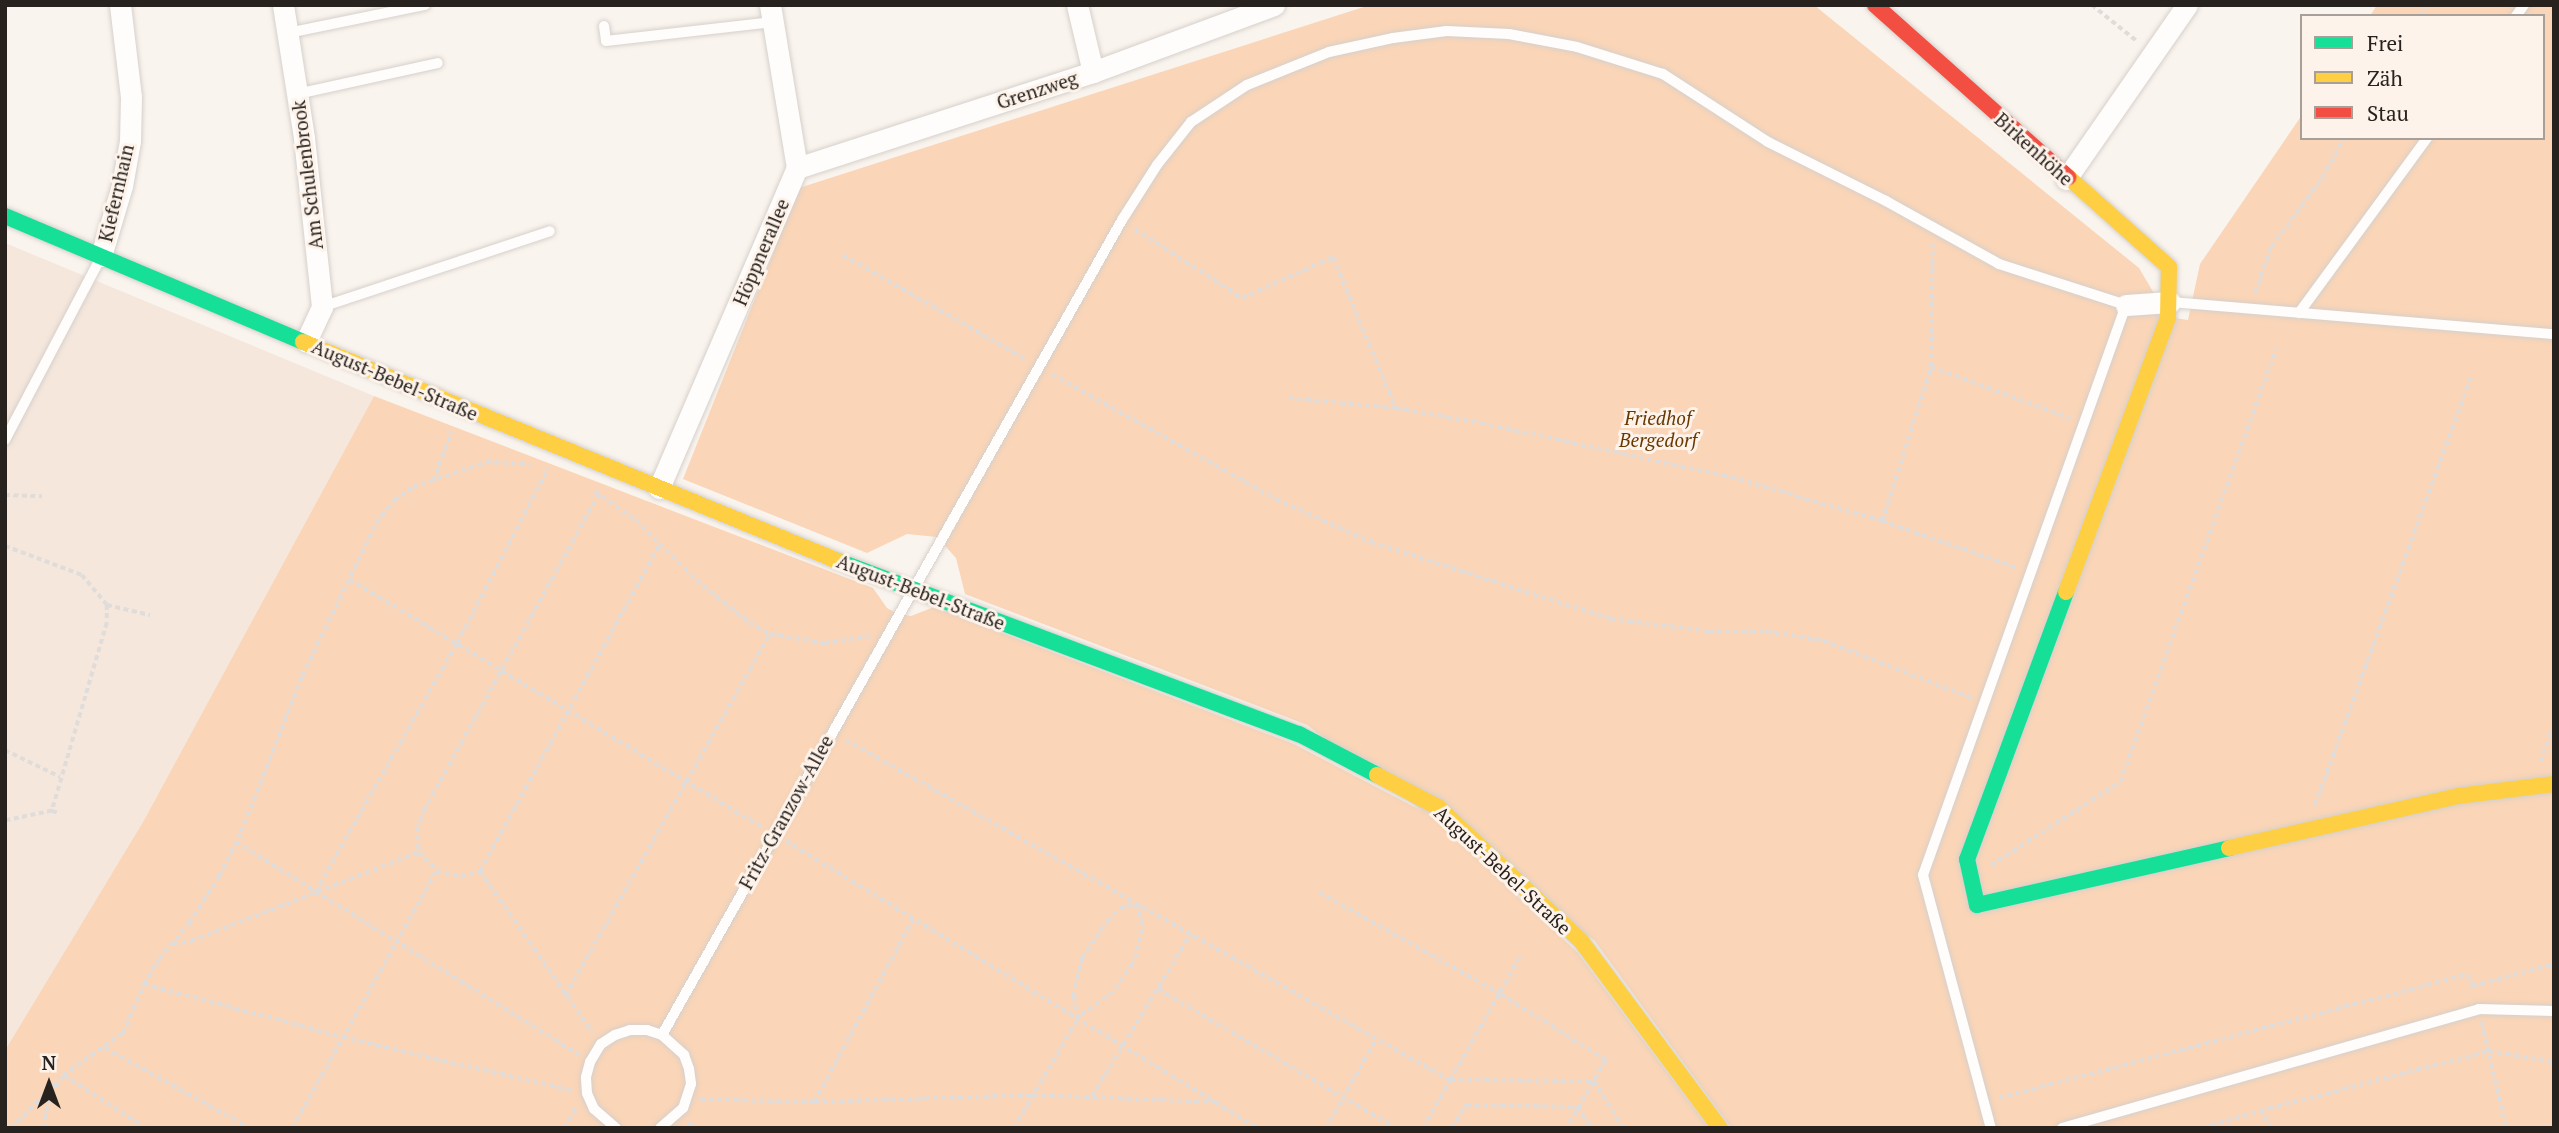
<!DOCTYPE html>
<html>
<head>
<meta charset="utf-8">
<style>
  body { margin:0 }
  #map { position:relative; width:2559px; height:1133px; overflow:hidden; background:#faf4ee; font-family:"PT Serif",serif }
  div>[style] { position:absolute }
  [style*='--x'] { left:calc(var(--x)*1px); top:calc(var(--y)*1px); width:calc(var(--w)*1px); rotate:calc(var(--a)*1deg) }
  .built>* { inset:0; background:#f5e7dc }
  .green>* { inset:0; background:#fad5b7 }
  .path>* { height:3.5px; margin-top:-1.75px; transform-origin:0; background:repeating-linear-gradient(90deg,#dfdcda 0 5px,transparent 0 8.5px) }
  .roads { filter:drop-shadow(0 0 2px #d6d0cb) drop-shadow(0 0 2px #d6d0cb) }
  .lane>* { height:10px; margin:-5px; padding:0 5px; transform-origin:5px; border-radius:5px; background:#fefdfc }
  .street>* { height:21px; margin:-10.5px; padding:0 10.5px; transform-origin:10.5px; border-radius:10.5px; background:#fefdfc }
  .fast>* { height:16px; margin:-8px; padding:0 8px; transform-origin:8px; border-radius:8px; background:#16e098 }
  .slow>* { height:16px; margin:-8px; padding:0 8px; transform-origin:8px; border-radius:8px; background:#ffcf43 }
  .jam>* { height:16px; margin:-8px; padding:0 8px; transform-origin:8px; border-radius:8px; background:#f24e42 }
  span { translate:-50% -50%; white-space:nowrap; text-align:center; line-height:1.15; -webkit-text-stroke:6px #fef3ea; paint-order:stroke }
  .street-label { font-size:19px; color:#27221e }
  .park-label { font-size:19px; color:#693801; font-style:italic }
  .frame { position:absolute; inset:0; border:7px solid #27221e; pointer-events:none }
  .legend { position:absolute; left:2300px; top:14px; width:245px; height:126px; box-sizing:border-box; background:#fef3ea; border:2px solid #a89f98; margin:0; padding:9px 12px; list-style:none; font-size:21px; color:#27221e }
  .legend li { display:flex; align-items:center; gap:14px; height:35px }
  .legend b { width:35px; border:2px solid #a89f98 }
  .north { position:absolute; left:14px; top:1049px; width:70px; height:70px; -webkit-text-stroke:5px #fef3ea; paint-order:stroke; rotate:0deg; font-size:19px; font-weight:700; line-height:28px; text-align:center; color:#27221e }
  .north::after { content:''; display:block; margin:auto; width:24px; height:32px; background:#27221e; clip-path:polygon(50% 0,100% 100%,50% 72%,0 100%) }
</style>
</head>
<body>
<div id="map">
  <div class="built">
    <div style="clip-path:polygon(5px 243px,374px 396px,143px 822px,5px 1052px)"></div>
  </div>
  <div class="green">
    <div style="clip-path:polygon(1370px 5px,1814px 5px,2139px 268px,2168px 317px,2188px 320px,2200px 264px,2302px 115px,2302px 138px,2543px 138px,2543px 16px,2370px 16px,2377px 5px,2554px 5px,2554px 1128px,1731px 1128px,1594px 940px,1307px 725px,965px 594px,956px 558px,937px 537px,907px 534px,867px 553px,683px 479px,799px 188px)"></div>
    <div style="clip-path:polygon(374px 396px,873px 588px,887px 608px,898px 614px,911px 616px,934px 607px,1294px 744px,1432px 816px,1577px 952px,1709px 1128px,5px 1128px,6px 1049px,143px 822px)"></div>
  </div>
  <div class="path">
    <div style="--x:2092;--y:5;--w:59;--a:38.8"></div>
    <div style="--x:2419;--y:16;--w:13;--a:-58"></div>
    <div style="--x:1135;--y:229;--w:127;--a:32.8"></div>
    <div style="--x:1242;--y:298;--w:100;--a:-24.3"></div>
    <div style="--x:1333;--y:257;--w:164;--a:67.4"></div>
    <div style="--x:1933;--y:243;--w:124;--a:90.9"></div>
    <div style="--x:1931;--y:367;--w:148;--a:20.1"></div>
    <div style="--x:843;--y:255;--w:212;--a:29.7"></div>
    <div style="--x:2255;--y:293;--w:49;--a:-70.8"></div>
    <div style="--x:2271;--y:247;--w:86;--a:-53.5"></div>
    <div style="--x:2322;--y:178;--w:46;--a:-61.2"></div>
    <div style="--x:1052;--y:374;--w:257;--a:29.2"></div>
    <div style="--x:1276;--y:499;--w:104;--a:24.4"></div>
    <div style="--x:1371;--y:542;--w:252;--a:17.8"></div>
    <div style="--x:1611;--y:619;--w:98;--a:7.1"></div>
    <div style="--x:1708;--y:631;--w:58;--a:0"></div>
    <div style="--x:1766;--y:631;--w:59;--a:9.8"></div>
    <div style="--x:1824;--y:641;--w:159;--a:21.1"></div>
    <div style="--x:1289;--y:398;--w:107;--a:5.3"></div>
    <div style="--x:1396;--y:408;--w:86;--a:10"></div>
    <div style="--x:1481;--y:423;--w:256;--a:12.2"></div>
    <div style="--x:1731;--y:477;--w:157;--a:16.2"></div>
    <div style="--x:1882;--y:521;--w:144;--a:19.1"></div>
    <div style="--x:433;--y:481;--w:53;--a:-69.2"></div>
    <div style="--x:595;--y:491;--w:50;--a:35.3"></div>
    <div style="--x:636;--y:520;--w:94;--a:44.6"></div>
    <div style="--x:703;--y:586;--w:58;--a:38"></div>
    <div style="--x:749;--y:622;--w:24;--a:30"></div>
    <div style="--x:770;--y:634;--w:55;--a:9.5"></div>
    <div style="--x:824;--y:643;--w:46;--a:-8.8"></div>
    <div style="--x:599;--y:494;--w:360;--a:118.9"></div>
    <div style="--x:425;--y:809;--w:19;--a:111"></div>
    <div style="--x:418;--y:827;--w:25;--a:88"></div>
    <div style="--x:419;--y:852;--w:25;--a:45"></div>
    <div style="--x:437;--y:870;--w:25;--a:16"></div>
    <div style="--x:461;--y:877;--w:20;--a:-18"></div>
    <div style="--x:480;--y:871;--w:373;--a:-61.2"></div>
    <div style="--x:5;--y:495;--w:37;--a:2"></div>
    <div style="--x:1882;--y:521;--w:162;--a:-72.3"></div>
    <div style="--x:5;--y:546;--w:82;--a:20.6"></div>
    <div style="--x:82;--y:575;--w:39;--a:50"></div>
    <div style="--x:107;--y:605;--w:18;--a:90"></div>
    <div style="--x:107;--y:623;--w:196;--a:106.3"></div>
    <div style="--x:52;--y:811;--w:48;--a:168"></div>
    <div style="--x:349;--y:579;--w:484;--a:31"></div>
    <div style="--x:107;--y:605;--w:44;--a:13.1"></div>
    <div style="--x:846;--y:740;--w:693;--a:29.38"></div>
    <div style="--x:1450;--y:1080;--w:142;--a:-60.4"></div>
    <div style="--x:5;--y:750;--w:61;--a:26.1"></div>
    <div style="--x:2540;--y:762;--w:40;--a:-69.8"></div>
    <div style="--x:2315;--y:805;--w:456;--a:-70"></div>
    <div style="--x:52;--y:811;--w:7;--a:16"></div>
    <div style="--x:786;--y:841;--w:502;--a:31.32"></div>
    <div style="--x:236;--y:842;--w:404;--a:31.8"></div>
    <div style="--x:1991;--y:865;--w:153;--a:-32.8"></div>
    <div style="--x:2120;--y:782;--w:462;--a:-70.2"></div>
    <div style="--x:480;--y:871;--w:198;--a:55.1"></div>
    <div style="--x:315;--y:892;--w:287;--a:-60.3"></div>
    <div style="--x:457;--y:643;--w:197;--a:-62.5"></div>
    <div style="--x:1319;--y:892;--w:209;--a:29.3"></div>
    <div style="--x:1501;--y:994;--w:124;--a:32.2"></div>
    <div style="--x:1606;--y:1060;--w:78;--a:119.8"></div>
    <div style="--x:1138;--y:904;--w:25;--a:79"></div>
    <div style="--x:1143;--y:929;--w:36;--a:106"></div>
    <div style="--x:1133;--y:964;--w:34;--a:126"></div>
    <div style="--x:1113;--y:992;--w:44;--a:143.4"></div>
    <div style="--x:1078;--y:1018;--w:23;--a:-103"></div>
    <div style="--x:1073;--y:996;--w:39;--a:-77"></div>
    <div style="--x:1082;--y:958;--w:45;--a:-56"></div>
    <div style="--x:1107;--y:921;--w:18;--a:-45"></div>
    <div style="--x:1120;--y:908;--w:18;--a:-13"></div>
    <div style="--x:173;--y:944;--w:18;--a:-9"></div>
    <div style="--x:191;--y:941;--w:245;--a:-21.3"></div>
    <div style="--x:144;--y:984;--w:206;--a:14.9"></div>
    <div style="--x:343;--y:1037;--w:236;--a:13.2"></div>
    <div style="--x:1158;--y:989;--w:276;--a:30.3"></div>
    <div style="--x:565;--y:996;--w:416;--a:-60.5"></div>
    <div style="--x:2482;--y:1022;--w:109;--a:77.2"></div>
    <div style="--x:105;--y:1048;--w:166;--a:28.9"></div>
    <div style="--x:64;--y:1075;--w:98;--a:32.9"></div>
    <div style="--x:1092;--y:1096;--w:191;--a:-58.7"></div>
    <div style="--x:1999;--y:1098;--w:485;--a:-14.8"></div>
    <div style="--x:2468;--y:974;--w:13;--a:72"></div>
    <div style="--x:2472;--y:986;--w:85;--a:-15"></div>
    <div style="--x:700;--y:1099;--w:114;--a:1.5"></div>
    <div style="--x:814;--y:1102;--w:219;--a:-1.8"></div>
    <div style="--x:1033;--y:1095;--w:182;--a:2.2"></div>
    <div style="--x:1215;--y:1102;--w:50;--a:31.2"></div>
    <div style="--x:814;--y:1102;--w:208;--a:-61.6"></div>
    <div style="--x:688;--y:1123;--w:9;--a:36"></div>
    <div style="--x:11;--y:1128;--w:68;--a:-45"></div>
    <div style="--x:44;--y:1128;--w:26;--a:-83"></div>
    <div style="--x:47;--y:1102;--w:31;--a:-59"></div>
    <div style="--x:63;--y:1075;--w:73;--a:-35"></div>
    <div style="--x:123;--y:1033;--w:53;--a:-66.8"></div>
    <div style="--x:144;--y:984;--w:29;--a:-59"></div>
    <div style="--x:159;--y:959;--w:47;--a:-50.2"></div>
    <div style="--x:189;--y:923;--w:56;--a:-57.4"></div>
    <div style="--x:219;--y:876;--w:49;--a:-63.4"></div>
    <div style="--x:241;--y:832;--w:168;--a:-68.6"></div>
    <div style="--x:302;--y:676;--w:170;--a:-64.2"></div>
    <div style="--x:376;--y:523;--w:29;--a:-52"></div>
    <div style="--x:394;--y:500;--w:23;--a:-34"></div>
    <div style="--x:413;--y:487;--w:77;--a:-18.9"></div>
    <div style="--x:486;--y:462;--w:44;--a:2.6"></div>
    <div style="--x:292;--y:1128;--w:296;--a:-60.7"></div>
    <div style="--x:564;--y:1128;--w:25;--a:-58"></div>
    <div style="--x:1014;--y:1128;--w:127;--a:-59.8"></div>
    <div style="--x:1326;--y:1128;--w:102;--a:-60.7"></div>
    <div style="--x:1423;--y:1128;--w:55;--a:-60.6"></div>
    <div style="--x:1450;--y:1080;--w:144;--a:0.4"></div>
    <div style="--x:1594;--y:1081;--w:55;--a:58.3"></div>
    <div style="--x:1452;--y:1128;--w:27;--a:-59"></div>
    <div style="--x:1466;--y:1105;--w:112;--a:1"></div>
    <div style="--x:1578;--y:1107;--w:25;--a:58"></div>
    <div style="--x:2202;--y:1128;--w:60;--a:-16.3"></div>
    <div style="--x:2271;--y:1128;--w:20;--a:-123"></div>
    <div style="--x:2260;--y:1111;--w:237;--a:-14.7"></div>
    <div style="--x:2489;--y:1051;--w:66;--a:9.6"></div>
  </div>
  <div class="roads">
    <div class="lane">
      <div style="--x:2516;--y:16;--w:14;--a:-54"></div>
      <div style="--x:604;--y:26;--w:15;--a:82"></div>
      <div style="--x:606;--y:41;--w:168;--a:-6.5"></div>
      <div style="--x:288;--y:33;--w:140;--a:-11.6"></div>
      <div style="--x:297;--y:94;--w:144;--a:-12.4"></div>
      <div style="--x:2170;--y:302;--w:385;--a:4.8"></div>
      <div style="--x:322;--y:307;--w:240;--a:-18.4"></div>
      <div style="--x:2299;--y:313;--w:217;--a:-53.8"></div>
      <div style="--x:5;--y:440;--w:207;--a:-62.3"></div>
      <div style="--x:662;--y:1035;--w:936;--a:-60.56"></div>
      <div style="--x:1122;--y:220;--w:65;--a:-57.5"></div>
      <div style="--x:1157;--y:165;--w:55;--a:-51.7"></div>
      <div style="--x:1191;--y:122;--w:67;--a:-33.5"></div>
      <div style="--x:1247;--y:85;--w:88;--a:-21.9"></div>
      <div style="--x:1329;--y:52;--w:66;--a:-12.3"></div>
      <div style="--x:1393;--y:38;--w:54;--a:-7.4"></div>
      <div style="--x:1447;--y:31;--w:62;--a:2.8"></div>
      <div style="--x:1509;--y:34;--w:69;--a:10.8"></div>
      <div style="--x:1577;--y:47;--w:90;--a:17.4"></div>
      <div style="--x:1663;--y:74;--w:125;--a:32.9"></div>
      <div style="--x:1768;--y:142;--w:132;--a:26.6"></div>
      <div style="--x:1886;--y:201;--w:129;--a:29.1"></div>
      <div style="--x:1999;--y:264;--w:133;--a:17.9"></div>
      <div style="--x:2126;--y:305;--w:605;--a:109.6"></div>
      <div style="--x:1923;--y:875;--w:262;--a:75"></div>
      <div style="--x:616;--y:1128;--w:29;--a:-139"></div>
      <div style="--x:594;--y:1109;--w:17;--a:-114"></div>
      <div style="--x:587;--y:1093;--w:16;--a:-94"></div>
      <div style="--x:586;--y:1077;--w:16;--a:-75"></div>
      <div style="--x:590;--y:1062;--w:21;--a:-59"></div>
      <div style="--x:601;--y:1044;--w:17;--a:-33"></div>
      <div style="--x:615;--y:1035;--w:16;--a:-18"></div>
      <div style="--x:630;--y:1030;--w:17;--a:0"></div>
      <div style="--x:647;--y:1030;--w:16;--a:18"></div>
      <div style="--x:662;--y:1035;--w:30;--a:42"></div>
      <div style="--x:684;--y:1055;--w:15;--a:70"></div>
      <div style="--x:689;--y:1069;--w:15;--a:82"></div>
      <div style="--x:691;--y:1084;--w:25;--a:108"></div>
      <div style="--x:683;--y:1108;--w:30;--a:139"></div>
      <div style="--x:2062;--y:1128;--w:434;--a:-15.9"></div>
      <div style="--x:2479;--y:1009;--w:75;--a:1.5"></div>
    </div>
    <div class="street">
      <div style="--x:283;--y:5;--w:135;--a:81"></div>
      <div style="--x:304;--y:138;--w:170;--a:83.9"></div>
      <div style="--x:322;--y:307;--w:38;--a:115"></div>
      <div style="--x:1077;--y:5;--w:69;--a:76.6"></div>
      <div style="--x:797;--y:168;--w:311;--a:-18"></div>
      <div style="--x:1093;--y:72;--w:193;--a:-20.3"></div>
      <div style="--x:2066;--y:179;--w:212;--a:-55.2"></div>
      <div style="--x:101;--y:256;--w:73;--a:-73.3"></div>
      <div style="--x:122;--y:186;--w:46;--a:-79.9"></div>
      <div style="--x:130;--y:141;--w:44;--a:-88.7"></div>
      <div style="--x:131;--y:97;--w:93;--a:-96.8"></div>
      <div style="--x:2126;--y:305;--w:44;--a:-3.9"></div>
      <div style="--x:659;--y:488;--w:348;--a:-66.7"></div>
      <div style="--x:797;--y:168;--w:165;--a:-99.4"></div>
    </div>
    <div class="fast">
      <div style="--x:5;--y:216;--w:324;--a:22.9"></div>
      <div style="--x:838;--y:561;--w:492;--a:20.6"></div>
      <div style="--x:1299;--y:734;--w:88;--a:27.7"></div>
      <div style="--x:2066;--y:592;--w:285;--a:110.3"></div>
      <div style="--x:1967;--y:859;--w:47;--a:77.7"></div>
      <div style="--x:1977;--y:905;--w:258;--a:-12.7"></div>
    </div>
    <div class="slow">
      <div style="--x:303;--y:342;--w:578;--a:22.26"></div>
      <div style="--x:2066;--y:592;--w:293;--a:-69.6"></div>
      <div style="--x:2168;--y:317;--w:50;--a:-88.9"></div>
      <div style="--x:2169;--y:267;--w:135;--a:-138.3"></div>
      <div style="--x:1377;--y:775;--w:69;--a:27.7"></div>
      <div style="--x:1438;--y:807;--w:196;--a:43.1"></div>
      <div style="--x:1581;--y:941;--w:233;--a:53.4"></div>
      <div style="--x:2229;--y:848;--w:235;--a:-12.8"></div>
      <div style="--x:2458;--y:796;--w:97;--a:-7.1"></div>
    </div>
    <div class="jam">
      <div style="--x:1875;--y:5;--w:259;--a:41.7"></div>
    </div>
  </div>
  <div class="street-label">
    <span style="left:1037px;top:90px;rotate:-18deg">Grenzweg</span>
    <span style="left:2034px;top:149px;rotate:42deg">Birkenhöhe</span>
    <span style="left:307px;top:175px;rotate:-97deg">Am Schulenbrook</span>
    <span style="left:116px;top:193px;rotate:-77deg">Kiefernhain</span>
    <span style="left:761px;top:252px;rotate:-67deg">Höppnerallee</span>
    <span style="left:395px;top:380px;rotate:23deg">August-Bebel-Straße</span>
    <span style="left:921px;top:592px;rotate:21deg">August-Bebel-Straße</span>
    <span style="left:786px;top:812px;rotate:-61deg">Fritz-Granzow-Allee</span>
    <span style="left:1503px;top:870px;rotate:43deg">August-Bebel-Straße</span>
  </div>
  <div class="park-label">
    <span style="left:1658px;top:429px">Friedhof<br>Bergedorf</span>
  </div>
  <div class="frame"></div>
  <ul class="legend">
  <li><b style="height:9px;background:#16e098"></b>Frei</li>
  <li><b style="height:9px;background:#ffcf43"></b>Zäh</li>
  <li><b style="height:9px;background:#f24e42"></b>Stau</li>
  </ul>
  <div class="north">N</div>
</div>
</body>
</html>
